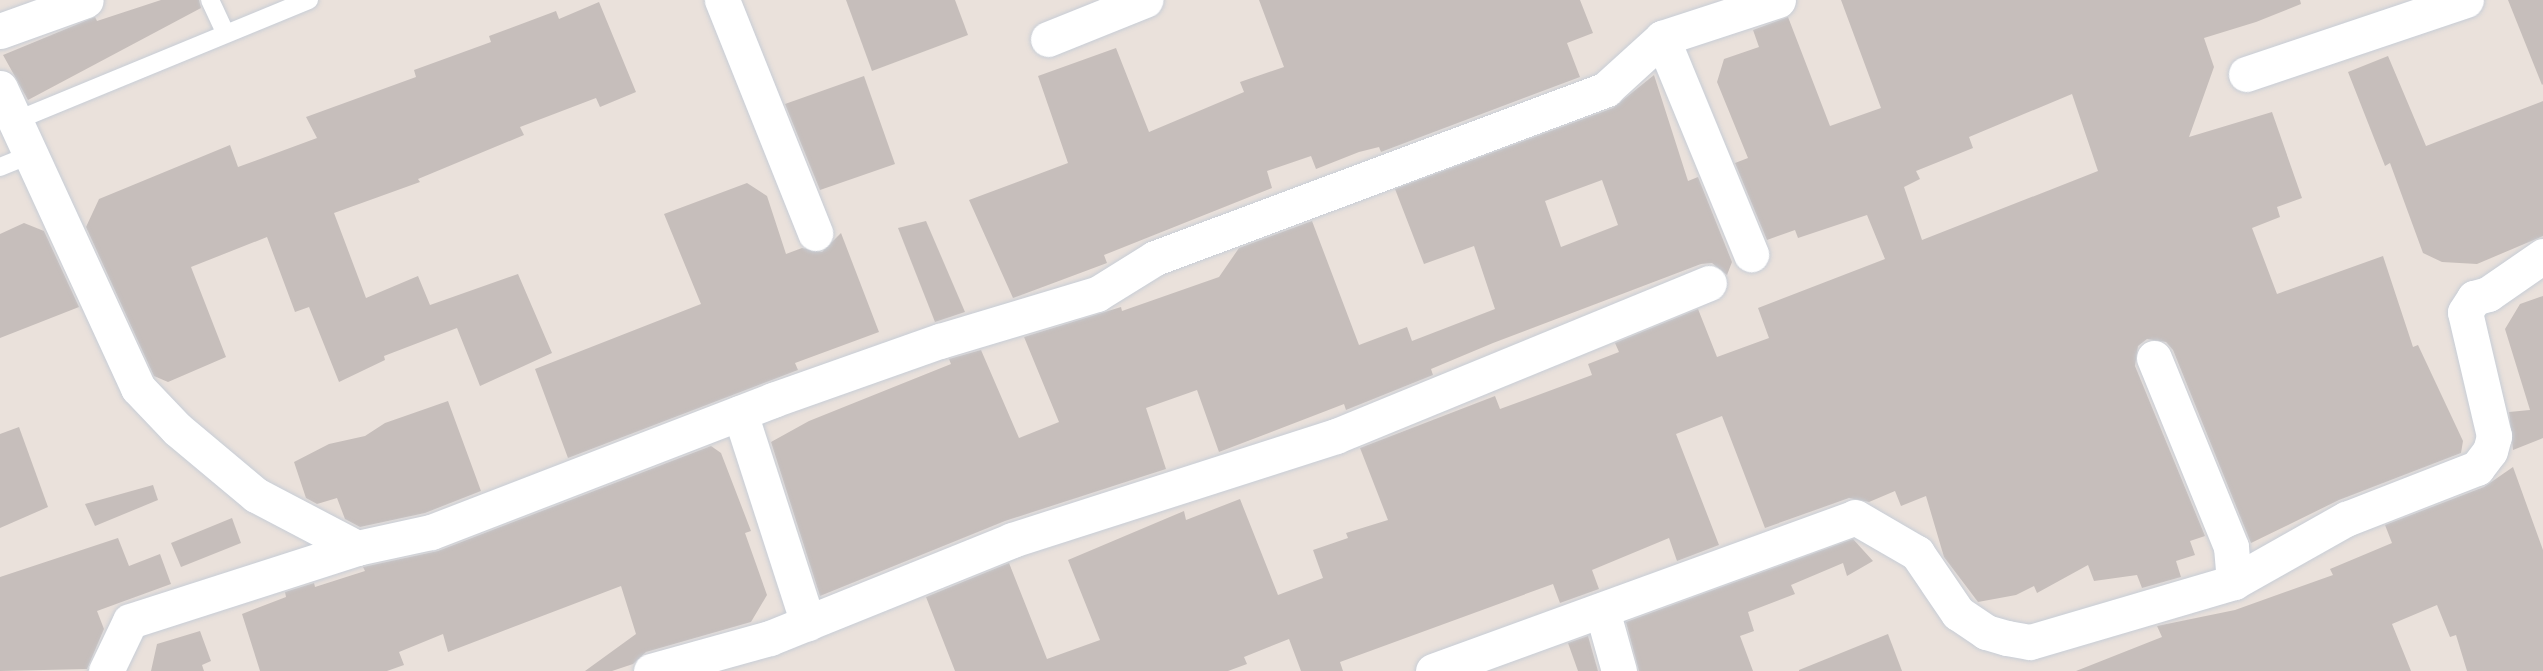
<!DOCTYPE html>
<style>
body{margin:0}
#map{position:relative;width:2543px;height:671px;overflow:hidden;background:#eae1db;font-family:Montserrat,sans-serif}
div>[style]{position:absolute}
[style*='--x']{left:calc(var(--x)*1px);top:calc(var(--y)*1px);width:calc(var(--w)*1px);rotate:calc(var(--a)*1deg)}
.building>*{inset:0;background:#c6bebb}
.roads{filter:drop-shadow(0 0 2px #c7cdd6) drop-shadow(0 0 2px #c7cdd6)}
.lane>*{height:18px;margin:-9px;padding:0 9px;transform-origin:9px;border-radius:9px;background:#fff}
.street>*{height:35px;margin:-17.5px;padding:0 17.5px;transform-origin:17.5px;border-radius:17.5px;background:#fff}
span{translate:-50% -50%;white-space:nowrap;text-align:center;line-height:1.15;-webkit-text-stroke:5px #fff;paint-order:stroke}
</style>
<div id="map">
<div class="building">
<div style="clip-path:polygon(161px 0,199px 0,201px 8px,28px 100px,3px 55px,95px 17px,97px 21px)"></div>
<div style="clip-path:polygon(846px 0,955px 0,968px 35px,872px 71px)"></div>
<div style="clip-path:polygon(1259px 0,1580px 0,1593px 33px,1567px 43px,1580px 77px,1381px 152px,1379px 147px,1359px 152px,1316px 169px,1311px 156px,1267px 171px,1272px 188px,1104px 255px,1107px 263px,1013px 298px,969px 200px,1068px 163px,1038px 76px,1116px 48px,1149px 132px,1244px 92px,1240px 82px,1284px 67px)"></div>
<div style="clip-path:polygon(evenodd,1841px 0,2300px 0,2301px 4px,2256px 22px,2204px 38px,2214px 67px,2189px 137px,2272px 112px,2302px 198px,2277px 207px,2280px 217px,2252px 228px,2277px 294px,2383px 256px,2413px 347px,2418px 345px,2463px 441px,2461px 453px,2339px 500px,2251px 543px,2173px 350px,2166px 342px,2147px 339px,2138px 346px,2135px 366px,2205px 536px,2190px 541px,2195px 555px,2176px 561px,2181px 577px,2142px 588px,2137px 575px,2094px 581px,2088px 565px,2037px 593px,2034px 586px,2016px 595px,1978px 602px,1944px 557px,1926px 496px,1901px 506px,1895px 491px,1869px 502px,1849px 498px,1765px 528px,1722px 416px,1676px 434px,1719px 545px,1677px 561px,1669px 538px,1592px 570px,1599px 589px,1560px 603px,1553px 584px,1340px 662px,1343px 671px,1301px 671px,1289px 639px,1244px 657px,1247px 664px,1228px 671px,955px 671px,926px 597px,1009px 563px,1047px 659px,1100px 640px,1068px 560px,1184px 511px,1186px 520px,1240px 499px,1278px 595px,1323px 578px,1313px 550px,1348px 538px,1346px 533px,1388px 520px,1360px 448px,1495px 396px,1500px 409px,1592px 375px,1588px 364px,1619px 352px,1615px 343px,1698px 309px,1717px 357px,1769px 338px,1758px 308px,1885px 259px,1867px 215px,1798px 238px,1795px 230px,1767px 240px,1735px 163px,1748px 158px,1717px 82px,1724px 59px,1759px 47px,1753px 30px,1788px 17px,1830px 126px,1881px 108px,1841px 0,2072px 94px,2098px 171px,1922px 240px,1904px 187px,1920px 179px,1916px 171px,1973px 148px,1969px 137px,2072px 94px)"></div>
<div style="clip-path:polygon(2508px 0,2543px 0,2543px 84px,2542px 85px)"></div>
<div style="clip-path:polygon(599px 2px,636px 92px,600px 107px,596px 98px,520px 127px,524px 135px,418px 179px,420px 182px,334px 213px,366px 298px,418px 276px,430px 305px,518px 274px,552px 353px,480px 386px,457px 328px,384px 356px,385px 360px,339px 382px,309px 307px,295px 312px,267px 237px,191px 267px,226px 357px,168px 382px,154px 376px,86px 227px,99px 199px,230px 145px,238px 167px,317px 138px,306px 117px,416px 77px,414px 70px,491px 42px,489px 36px,556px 11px,559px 19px)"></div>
<div style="clip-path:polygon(2388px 56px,2426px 146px,2543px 101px,2543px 236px,2477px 264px,2442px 262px,2423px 253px,2390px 163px,2385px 166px,2348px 72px)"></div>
<div style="clip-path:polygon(evenodd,1654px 75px,1688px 181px,1698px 177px,1732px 262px,1727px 275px,1712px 263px,1701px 264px,1493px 343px,1431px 369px,1433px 375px,1346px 410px,1344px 404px,1219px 452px,1197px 390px,1146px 408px,1166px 469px,1005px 521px,820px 596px,771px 442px,809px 421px,951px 364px,949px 359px,981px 350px,1019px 438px,1059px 422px,1024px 337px,1121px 307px,1122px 311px,1219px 277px,1239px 248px,1312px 221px,1359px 345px,1407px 327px,1412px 341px,1495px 309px,1474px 246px,1424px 264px,1395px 189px,1613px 108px,1654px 75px,1602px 180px,1618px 225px,1561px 247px,1545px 201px,1602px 180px)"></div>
<div style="clip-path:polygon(864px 76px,895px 164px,820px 190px,785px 104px)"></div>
<div style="clip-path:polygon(747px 183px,767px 196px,786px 254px,802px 248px,822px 252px,841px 233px,879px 332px,795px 363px,798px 370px,568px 458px,535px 369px,701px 304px,664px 214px)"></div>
<div style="clip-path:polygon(926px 221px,965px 312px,935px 322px,898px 228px)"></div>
<div style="clip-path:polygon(24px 223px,44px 231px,79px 307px,0 338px,0 234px)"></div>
<div style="clip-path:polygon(2543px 296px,2543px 438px,2513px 450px,2509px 412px,2530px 410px,2505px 329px,2520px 304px)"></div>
<div style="clip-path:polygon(448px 401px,481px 491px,425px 513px,360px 527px,345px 519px,337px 498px,317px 504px,306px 498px,294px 462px,329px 444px,365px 436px,385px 423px)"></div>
<div style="clip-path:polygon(19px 427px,48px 507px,0 528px,0 434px)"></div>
<div style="clip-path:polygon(711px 446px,721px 453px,751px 531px,745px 533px,767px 595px,751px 622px,646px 652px,633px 664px,612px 671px,585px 671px,636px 634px,621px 586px,448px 652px,443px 634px,399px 652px,404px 665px,387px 671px,260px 671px,242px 614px,286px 597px,285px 592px,314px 583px,315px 587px,365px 571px,363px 567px,438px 551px)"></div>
<div style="clip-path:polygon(2513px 467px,2543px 550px,2543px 671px,2467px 671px,2456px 635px,2450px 637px,2437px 605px,2392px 624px,2411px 671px,2076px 671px,2162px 637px,2157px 626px,2235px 610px,2333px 575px,2330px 569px,2392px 543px,2385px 525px,2484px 487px)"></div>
<div style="clip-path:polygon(153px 485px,158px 500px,95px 526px,85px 504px)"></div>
<div style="clip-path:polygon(232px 518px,241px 543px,181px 567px,171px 543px)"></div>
<div style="clip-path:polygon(118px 538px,129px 566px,160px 554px,171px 584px,97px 611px,104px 629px,87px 669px,0 671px,0 577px)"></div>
<div style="clip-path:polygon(1853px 539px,1873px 561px,1847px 576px,1843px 563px,1791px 585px,1795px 594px,1748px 612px,1754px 631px,1740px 636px,1753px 671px,1639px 671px,1626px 622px)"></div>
<div style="clip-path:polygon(200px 631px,211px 661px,202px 665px,204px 671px,151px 671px,157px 644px)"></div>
<div style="clip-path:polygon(1888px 634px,1902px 671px,1799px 671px,1799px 670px)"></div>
<div style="clip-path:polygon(1588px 636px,1598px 671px,1578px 671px,1568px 643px)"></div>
</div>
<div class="roads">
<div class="lane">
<div style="--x:210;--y:0;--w:35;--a:65"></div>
<div style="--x:15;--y:121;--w:318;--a:-22.4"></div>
<div style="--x:0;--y:167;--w:32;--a:-22"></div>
</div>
<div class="street">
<div style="--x:722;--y:0;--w:251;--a:68.2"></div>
<div style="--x:0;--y:31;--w:91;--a:-19.8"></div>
<div style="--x:1662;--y:38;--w:234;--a:67.6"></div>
<div style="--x:1048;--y:39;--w:105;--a:-21.9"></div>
<div style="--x:2246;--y:74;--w:232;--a:-18.6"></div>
<div style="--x:0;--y:88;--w:330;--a:65.3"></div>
<div style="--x:138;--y:388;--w:57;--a:46.4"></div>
<div style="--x:177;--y:429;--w:103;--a:39.9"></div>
<div style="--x:256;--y:495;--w:114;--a:27.7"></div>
<div style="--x:357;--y:548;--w:76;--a:-12.2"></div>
<div style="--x:431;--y:532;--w:367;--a:-21.1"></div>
<div style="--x:773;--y:400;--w:177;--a:-19.5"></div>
<div style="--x:940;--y:341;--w:164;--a:-16.7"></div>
<div style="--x:1097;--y:294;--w:68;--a:-31.8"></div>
<div style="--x:1155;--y:258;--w:482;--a:-20.5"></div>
<div style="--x:1606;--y:89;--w:76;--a:-42.3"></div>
<div style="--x:1662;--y:38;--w:122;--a:-18.1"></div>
<div style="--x:2154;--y:358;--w:204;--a:67.8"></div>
<div style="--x:2231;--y:547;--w:35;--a:85"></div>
<div style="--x:740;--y:413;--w:221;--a:72.1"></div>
<div style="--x:1602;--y:610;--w:63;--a:74.4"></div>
<div style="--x:106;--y:671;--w:55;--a:-64.4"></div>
<div style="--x:130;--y:621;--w:238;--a:-17.8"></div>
<div style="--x:651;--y:671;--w:123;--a:-15.5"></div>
<div style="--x:770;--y:638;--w:261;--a:-22"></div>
<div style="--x:1012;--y:540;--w:340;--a:-17.8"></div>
<div style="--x:1336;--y:436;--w:403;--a:-22.3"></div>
<div style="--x:1433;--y:671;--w:449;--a:-20"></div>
<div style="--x:1855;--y:517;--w:72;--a:30.1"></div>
<div style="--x:1917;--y:553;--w:73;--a:55.7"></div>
<div style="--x:1958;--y:613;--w:34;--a:34"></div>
<div style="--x:1986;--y:632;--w:22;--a:16"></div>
<div style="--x:2007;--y:638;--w:23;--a:10"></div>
<div style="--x:2030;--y:642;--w:213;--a:-16.4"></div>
<div style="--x:2234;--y:582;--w:129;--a:-29.4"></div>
<div style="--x:2346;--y:519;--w:141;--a:-21.3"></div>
<div style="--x:2477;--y:468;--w:21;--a:-53"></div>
<div style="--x:2490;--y:451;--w:16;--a:-75"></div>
<div style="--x:2494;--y:436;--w:127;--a:-103.2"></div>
<div style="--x:2465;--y:312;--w:17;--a:-57"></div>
<div style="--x:2474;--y:298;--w:15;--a:-16"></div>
<div style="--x:2488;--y:294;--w:67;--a:-34.6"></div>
</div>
</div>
</div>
